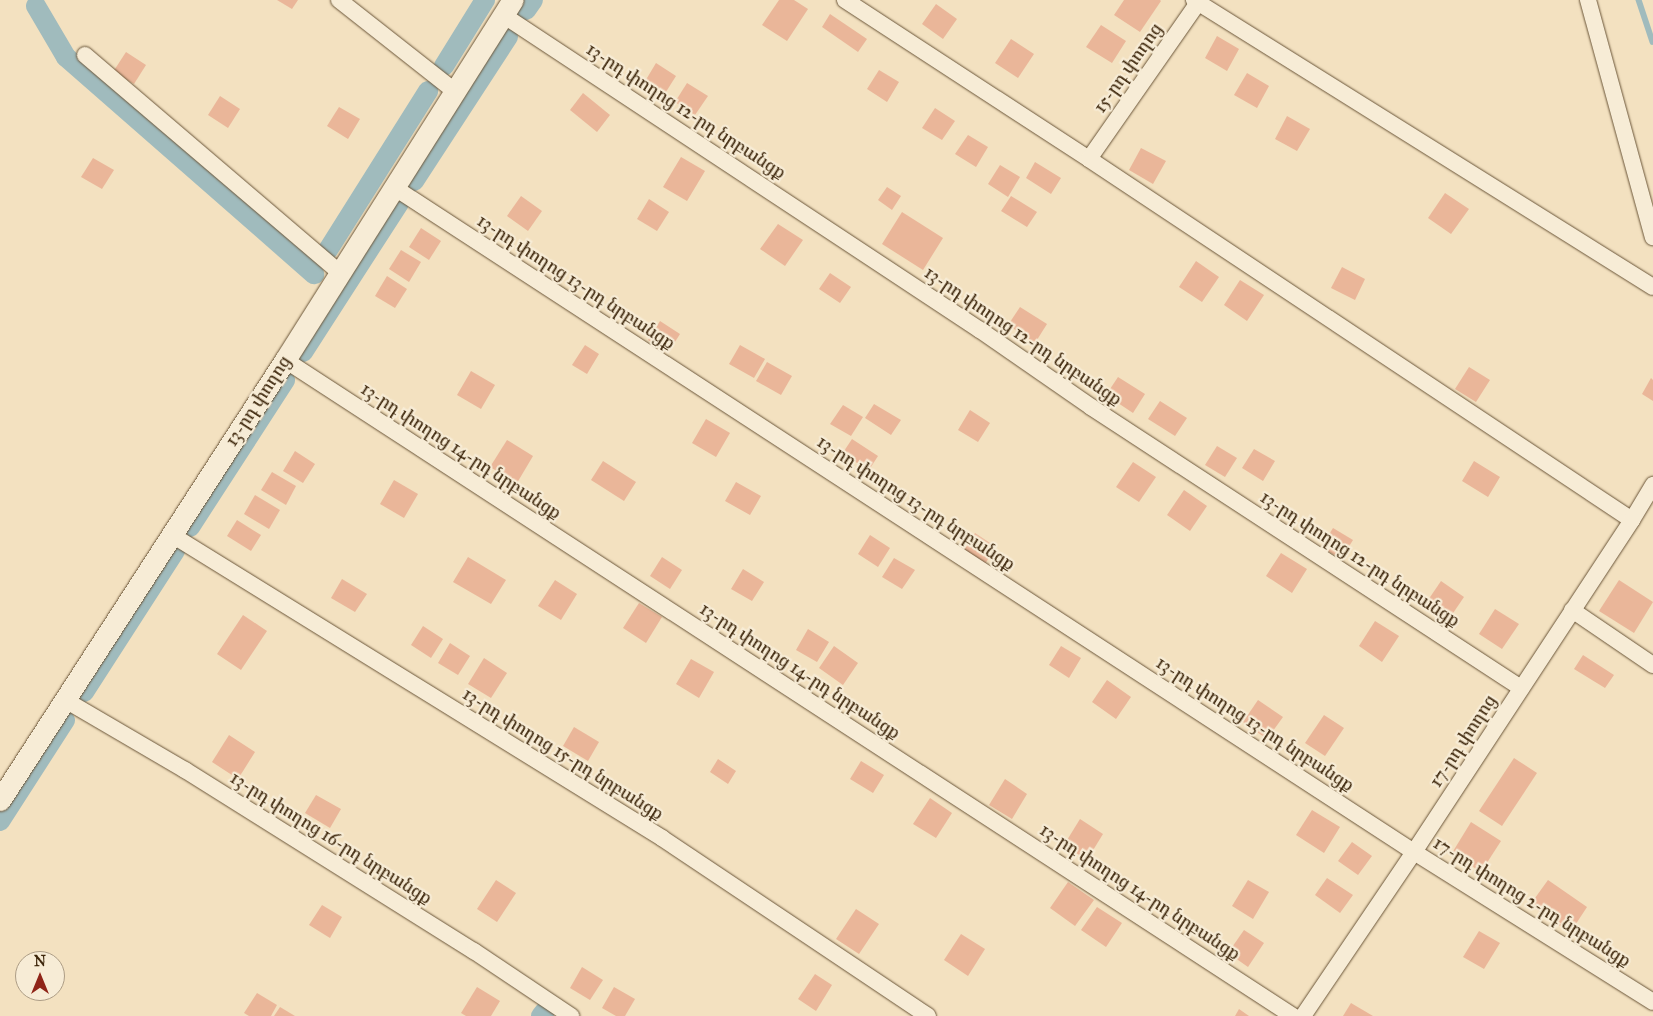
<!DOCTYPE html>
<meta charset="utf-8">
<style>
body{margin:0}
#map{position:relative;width:1653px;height:1016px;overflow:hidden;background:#f3e1c0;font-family:"IM FELL Great Primer","Noto Serif Armenian",serif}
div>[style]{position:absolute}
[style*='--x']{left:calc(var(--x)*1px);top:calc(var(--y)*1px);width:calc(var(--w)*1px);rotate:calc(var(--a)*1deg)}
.stream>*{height:5.5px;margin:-2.75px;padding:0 2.75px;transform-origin:2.75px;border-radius:2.75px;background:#a0bbbd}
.canal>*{height:20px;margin:-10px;padding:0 10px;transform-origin:10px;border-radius:10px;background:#a0bbbd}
.building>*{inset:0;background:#eab699}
.roads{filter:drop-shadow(0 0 1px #6a5538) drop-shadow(0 0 1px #6a5538)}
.minor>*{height:16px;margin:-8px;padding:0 8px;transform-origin:8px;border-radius:8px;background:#f7ecd6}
.tertiary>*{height:21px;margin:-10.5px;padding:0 10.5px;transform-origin:10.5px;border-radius:10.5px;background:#f7ecd6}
span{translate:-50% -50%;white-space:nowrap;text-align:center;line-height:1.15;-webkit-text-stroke:4.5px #f7ecd6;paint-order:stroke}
.street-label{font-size:18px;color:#3d260b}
.north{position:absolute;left:15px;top:951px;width:50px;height:50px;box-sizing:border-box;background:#f7ecd6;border:1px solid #ad9d85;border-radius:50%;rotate:0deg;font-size:14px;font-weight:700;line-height:20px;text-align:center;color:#3d260b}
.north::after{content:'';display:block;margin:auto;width:18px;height:22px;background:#8f2418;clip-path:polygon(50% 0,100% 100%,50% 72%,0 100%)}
</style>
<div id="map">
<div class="stream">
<div style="--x:1639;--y:0;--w:44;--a:71.6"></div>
</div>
<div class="canal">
<div style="--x:36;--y:6;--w:59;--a:59.5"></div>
<div style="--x:66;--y:57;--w:330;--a:41.2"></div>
<div style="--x:526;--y:10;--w:12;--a:-55"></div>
<div style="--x:444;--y:66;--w:78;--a:-58.2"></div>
<div style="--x:414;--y:181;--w:172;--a:-56.9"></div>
<div style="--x:328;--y:250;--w:188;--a:-57.8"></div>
<div style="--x:303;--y:352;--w:177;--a:-57.2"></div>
<div style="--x:190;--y:527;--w:175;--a:-57.1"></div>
<div style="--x:84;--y:692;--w:168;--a:-57.2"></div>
<div style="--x:0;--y:821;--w:120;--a:-57.2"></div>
<div style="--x:541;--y:1016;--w:6;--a:-51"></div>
</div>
<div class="building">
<div style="clip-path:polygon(277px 0,298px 0,292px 9px)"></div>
<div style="clip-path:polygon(779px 0,794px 0,808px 9px,787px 41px,762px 25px)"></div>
<div style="clip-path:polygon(1124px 0,1160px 0,1161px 1px,1140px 32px,1114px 15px)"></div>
<div style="clip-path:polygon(936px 4px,957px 19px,943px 39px,922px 24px)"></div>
<div style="clip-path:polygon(830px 14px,867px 39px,858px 52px,822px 27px)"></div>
<div style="clip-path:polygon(1101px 25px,1126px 41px,1112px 63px,1086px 47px)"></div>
<div style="clip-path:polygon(1217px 36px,1239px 49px,1227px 71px,1205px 58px)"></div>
<div style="clip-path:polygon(1011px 39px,1034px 54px,1018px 78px,995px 63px)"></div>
<div style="clip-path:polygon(126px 52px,146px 65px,134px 84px,113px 72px)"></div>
<div style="clip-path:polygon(656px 63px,676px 76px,664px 95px,644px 83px)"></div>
<div style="clip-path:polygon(879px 70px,899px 82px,887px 102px,867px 89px)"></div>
<div style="clip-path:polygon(1247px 73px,1269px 86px,1257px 108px,1234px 95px)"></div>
<div style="clip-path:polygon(687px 83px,708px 96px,695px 115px,675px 102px)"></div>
<div style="clip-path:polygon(583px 93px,610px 115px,597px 132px,570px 110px)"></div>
<div style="clip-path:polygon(220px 96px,240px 109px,228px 128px,208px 115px)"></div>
<div style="clip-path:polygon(339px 107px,360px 119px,348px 139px,327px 126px)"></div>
<div style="clip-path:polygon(935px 108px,955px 121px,942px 140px,922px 128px)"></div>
<div style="clip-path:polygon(1287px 116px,1310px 129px,1297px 151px,1275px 139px)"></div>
<div style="clip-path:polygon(968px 135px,988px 147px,976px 167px,955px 154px)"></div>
<div style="clip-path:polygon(1141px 148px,1166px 161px,1153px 184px,1129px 170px)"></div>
<div style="clip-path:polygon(681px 157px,705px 171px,687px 201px,663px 187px)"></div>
<div style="clip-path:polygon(93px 158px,114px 170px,102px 189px,81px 177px)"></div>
<div style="clip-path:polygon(1035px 162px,1061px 178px,1051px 194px,1026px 178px)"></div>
<div style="clip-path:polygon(1000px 165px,1020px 177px,1008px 197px,988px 184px)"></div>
<div style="clip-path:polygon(887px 187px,901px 196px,892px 210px,878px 200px)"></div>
<div style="clip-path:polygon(1445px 193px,1469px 209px,1451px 234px,1428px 218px)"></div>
<div style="clip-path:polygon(521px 196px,542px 211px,528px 231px,507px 216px)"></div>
<div style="clip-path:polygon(1011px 196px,1037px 212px,1027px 227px,1001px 211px)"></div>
<div style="clip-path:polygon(649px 199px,669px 212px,657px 231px,637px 219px)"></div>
<div style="clip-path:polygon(902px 212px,943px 238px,923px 270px,882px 244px)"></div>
<div style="clip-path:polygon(778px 224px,803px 240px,785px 266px,760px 249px)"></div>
<div style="clip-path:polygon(421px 228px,441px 241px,429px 260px,409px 247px)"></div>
<div style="clip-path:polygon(401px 250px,421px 262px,409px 282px,389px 269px)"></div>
<div style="clip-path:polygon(1196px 261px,1219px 277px,1202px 302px,1179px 287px)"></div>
<div style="clip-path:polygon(1342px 267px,1365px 279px,1355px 300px,1331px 288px)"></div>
<div style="clip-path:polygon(830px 273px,851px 287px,840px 303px,819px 289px)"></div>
<div style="clip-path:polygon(387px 276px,407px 289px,395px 308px,375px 296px)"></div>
<div style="clip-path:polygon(1240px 280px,1264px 295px,1247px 321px,1224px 305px)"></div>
<div style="clip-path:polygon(1020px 307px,1047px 324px,1035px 343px,1008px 325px)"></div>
<div style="clip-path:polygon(660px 321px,680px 334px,668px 353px,648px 340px)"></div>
<div style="clip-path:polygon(585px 345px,599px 354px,587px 374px,572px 365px)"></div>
<div style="clip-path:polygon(740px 345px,765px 359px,754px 378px,729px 364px)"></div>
<div style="clip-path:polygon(767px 362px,792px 376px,781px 395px,756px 381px)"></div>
<div style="clip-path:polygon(1469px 367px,1490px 380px,1476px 402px,1455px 389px)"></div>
<div style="clip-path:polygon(471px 371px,495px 385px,481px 409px,457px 395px)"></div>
<div style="clip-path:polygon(1118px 377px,1145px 394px,1133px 413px,1106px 395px)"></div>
<div style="clip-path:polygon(1651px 378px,1653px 380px,1653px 401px,1642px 394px)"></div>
<div style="clip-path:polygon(1160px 401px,1187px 418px,1175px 436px,1148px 419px)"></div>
<div style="clip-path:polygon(874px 404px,901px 420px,891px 435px,865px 418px)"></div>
<div style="clip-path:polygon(843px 405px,863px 417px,851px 436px,830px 424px)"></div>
<div style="clip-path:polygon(970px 410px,990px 423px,978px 442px,958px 430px)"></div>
<div style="clip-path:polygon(706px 419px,730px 433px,716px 457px,692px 443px)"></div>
<div style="clip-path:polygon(852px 439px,878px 456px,869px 470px,842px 454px)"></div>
<div style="clip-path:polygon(507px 440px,533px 456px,517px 483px,490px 467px)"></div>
<div style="clip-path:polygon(1217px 446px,1237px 458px,1225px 477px,1205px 465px)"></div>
<div style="clip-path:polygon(1254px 449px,1275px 461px,1263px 481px,1242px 468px)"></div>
<div style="clip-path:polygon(295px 451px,315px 464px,303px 483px,283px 471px)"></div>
<div style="clip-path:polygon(603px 461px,636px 482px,624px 501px,591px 480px)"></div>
<div style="clip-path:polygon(1474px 461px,1500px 477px,1488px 497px,1462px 481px)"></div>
<div style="clip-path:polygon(1133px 462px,1156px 477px,1139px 502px,1116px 487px)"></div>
<div style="clip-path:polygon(272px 472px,296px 486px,286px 505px,261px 490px)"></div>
<div style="clip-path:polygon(394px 480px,418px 494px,404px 518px,380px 504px)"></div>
<div style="clip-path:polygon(736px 482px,761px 496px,750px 515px,725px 501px)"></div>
<div style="clip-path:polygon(1184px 490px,1207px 506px,1190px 531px,1167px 515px)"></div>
<div style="clip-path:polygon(255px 495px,280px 510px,269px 529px,244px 514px)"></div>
<div style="clip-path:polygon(237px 520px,261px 535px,251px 551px,227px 536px)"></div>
<div style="clip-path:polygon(1333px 528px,1353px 540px,1341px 559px,1321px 547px)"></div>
<div style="clip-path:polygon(975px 533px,996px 547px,985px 564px,964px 550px)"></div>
<div style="clip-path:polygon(870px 535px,890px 548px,878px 567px,858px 554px)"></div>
<div style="clip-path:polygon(1281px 553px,1307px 569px,1292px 593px,1266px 576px)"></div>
<div style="clip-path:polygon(468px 557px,506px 580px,491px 604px,453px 582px)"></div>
<div style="clip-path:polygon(662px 557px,682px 570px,670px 589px,650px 576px)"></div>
<div style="clip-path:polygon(894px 558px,915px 570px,902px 589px,882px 577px)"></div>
<div style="clip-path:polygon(743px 569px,764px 582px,752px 601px,731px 589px)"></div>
<div style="clip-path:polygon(342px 579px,367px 594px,355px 612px,331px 598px)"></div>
<div style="clip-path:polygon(555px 580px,577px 594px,561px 620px,538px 606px)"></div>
<div style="clip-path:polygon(1619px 580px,1653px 602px,1634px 633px,1599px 611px)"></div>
<div style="clip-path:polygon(1441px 581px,1464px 597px,1447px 622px,1424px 606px)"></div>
<div style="clip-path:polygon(639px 603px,662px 617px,646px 643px,623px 628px)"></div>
<div style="clip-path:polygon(1495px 609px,1519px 624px,1502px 649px,1479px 634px)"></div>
<div style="clip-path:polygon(243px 615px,267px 631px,241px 670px,217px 654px)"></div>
<div style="clip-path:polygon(1375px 621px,1399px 636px,1382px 662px,1359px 646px)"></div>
<div style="clip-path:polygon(423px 626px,443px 639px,431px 658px,411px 645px)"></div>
<div style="clip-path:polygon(808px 629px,829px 642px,817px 662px,796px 650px)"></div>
<div style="clip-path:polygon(450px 643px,470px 656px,458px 675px,438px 663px)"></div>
<div style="clip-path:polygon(834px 646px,858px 663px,843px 685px,819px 668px)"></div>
<div style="clip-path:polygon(1061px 646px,1081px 658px,1069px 678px,1049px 665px)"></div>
<div style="clip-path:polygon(1583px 655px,1614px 675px,1605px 688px,1574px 669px)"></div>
<div style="clip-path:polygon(484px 658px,507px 673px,491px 698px,468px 684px)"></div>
<div style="clip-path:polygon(691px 659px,714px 672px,699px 698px,676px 684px)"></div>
<div style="clip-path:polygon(1107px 680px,1131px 697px,1116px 719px,1092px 702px)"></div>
<div style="clip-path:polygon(1258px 700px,1283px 717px,1267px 739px,1243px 722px)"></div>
<div style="clip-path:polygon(1324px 715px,1344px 728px,1325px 756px,1305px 743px)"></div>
<div style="clip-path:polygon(574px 727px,599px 742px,588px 761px,563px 746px)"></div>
<div style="clip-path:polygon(229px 735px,255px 752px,238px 779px,212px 762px)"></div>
<div style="clip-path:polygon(1514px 758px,1537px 773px,1502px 826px,1479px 811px)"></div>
<div style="clip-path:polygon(718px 759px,736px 771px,728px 784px,710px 772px)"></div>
<div style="clip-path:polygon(861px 761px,884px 775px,873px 793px,850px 779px)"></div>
<div style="clip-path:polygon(1005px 779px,1027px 794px,1012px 819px,989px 805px)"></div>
<div style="clip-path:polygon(316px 795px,341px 809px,330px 828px,305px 813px)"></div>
<div style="clip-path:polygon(930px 798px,952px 813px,936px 838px,913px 824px)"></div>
<div style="clip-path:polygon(1312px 810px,1340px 827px,1324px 853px,1296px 835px)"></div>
<div style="clip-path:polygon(1080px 819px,1103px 834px,1087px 860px,1064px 845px)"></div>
<div style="clip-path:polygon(1471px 822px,1501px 841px,1481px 872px,1452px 853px)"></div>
<div style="clip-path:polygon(1352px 842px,1372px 856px,1358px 875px,1338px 861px)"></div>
<div style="clip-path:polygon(1327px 878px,1353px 895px,1340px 913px,1315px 895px)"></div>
<div style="clip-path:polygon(496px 880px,516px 893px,497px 922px,477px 909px)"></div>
<div style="clip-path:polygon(1248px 880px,1269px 892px,1253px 919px,1232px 906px)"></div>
<div style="clip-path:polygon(1548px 880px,1587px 907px,1570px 933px,1530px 905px)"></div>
<div style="clip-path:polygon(1068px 882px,1094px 900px,1075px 926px,1050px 908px)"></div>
<div style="clip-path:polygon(322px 905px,342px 917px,330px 938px,309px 925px)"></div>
<div style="clip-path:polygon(1097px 907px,1122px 923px,1106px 947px,1081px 930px)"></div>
<div style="clip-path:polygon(856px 909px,879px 924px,859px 954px,836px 939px)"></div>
<div style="clip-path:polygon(1244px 930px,1264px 943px,1248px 967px,1228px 953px)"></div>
<div style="clip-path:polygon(1479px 931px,1500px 943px,1484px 969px,1463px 957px)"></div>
<div style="clip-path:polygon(961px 934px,985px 949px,968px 976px,944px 960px)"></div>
<div style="clip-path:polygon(582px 967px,603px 980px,590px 1000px,570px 988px)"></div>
<div style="clip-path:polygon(815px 974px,832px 985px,816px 1011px,798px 999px)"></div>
<div style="clip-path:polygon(477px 987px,500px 1001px,491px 1016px,466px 1016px,461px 1013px)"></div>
<div style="clip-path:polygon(614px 987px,635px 999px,625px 1016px,616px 1016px,602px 1008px)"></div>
<div style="clip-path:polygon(257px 993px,277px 1005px,271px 1016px,249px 1016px,244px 1013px)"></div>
<div style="clip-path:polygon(1351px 1003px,1373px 1016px,1343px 1016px)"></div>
<div style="clip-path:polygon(280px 1007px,295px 1016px,274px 1016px)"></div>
<div style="clip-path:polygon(1239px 1009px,1249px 1016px,1235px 1016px)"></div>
</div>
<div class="roads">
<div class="minor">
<div style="--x:339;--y:0;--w:149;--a:38.2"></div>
<div style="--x:845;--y:0;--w:291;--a:33.1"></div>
<div style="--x:1089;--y:159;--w:652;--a:33.62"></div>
<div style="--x:1194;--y:0;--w:541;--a:32.02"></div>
<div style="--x:1588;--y:0;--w:246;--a:74.7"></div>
<div style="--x:503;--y:15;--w:572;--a:33.44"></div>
<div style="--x:980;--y:330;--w:135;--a:34.7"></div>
<div style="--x:1091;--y:407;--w:514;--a:33.16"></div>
<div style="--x:85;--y:55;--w:335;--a:40.5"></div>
<div style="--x:1089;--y:159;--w:194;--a:-55.1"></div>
<div style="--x:395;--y:188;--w:1216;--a:33.09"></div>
<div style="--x:1414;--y:852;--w:282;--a:32.1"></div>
<div style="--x:285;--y:360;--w:1203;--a:33.06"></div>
<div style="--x:172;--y:535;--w:576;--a:31.73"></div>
<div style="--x:662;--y:838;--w:320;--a:33.8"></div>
<div style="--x:1572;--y:610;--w:98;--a:34.2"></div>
<div style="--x:65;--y:700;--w:139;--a:30.3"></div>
<div style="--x:185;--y:770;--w:341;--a:32.1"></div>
<div style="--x:474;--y:951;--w:117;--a:33.8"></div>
<div style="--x:1303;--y:1016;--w:198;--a:-55.9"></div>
<div style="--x:1414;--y:852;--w:397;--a:-56.7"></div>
<div style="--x:1632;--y:520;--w:41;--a:-59"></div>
</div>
<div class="tertiary">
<div style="--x:0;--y:800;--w:524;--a:-57.07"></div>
<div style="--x:285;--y:360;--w:426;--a:-57.7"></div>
</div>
</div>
<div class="street-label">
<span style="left:1128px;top:68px;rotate:-55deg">15-րդ փողոց</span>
<span style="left:686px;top:111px;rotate:33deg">13-րդ փողոց 12-րդ նրբանցք</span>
<span style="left:576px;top:282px;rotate:33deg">13-րդ փողոց 13-րդ նրբանցք</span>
<span style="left:1023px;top:336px;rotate:34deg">13-րդ փողոց 12-րդ նրբանցք</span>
<span style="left:258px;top:401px;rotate:-57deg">13-րդ փողոց</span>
<span style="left:461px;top:451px;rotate:33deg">13-րդ փողոց 14-րդ նրբանցք</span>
<span style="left:916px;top:503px;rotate:33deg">13-րդ փողոց 13-րդ նրբանցք</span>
<span style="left:1360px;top:559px;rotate:33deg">13-րդ փողոց 12-րդ նրբանցք</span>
<span style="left:800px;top:671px;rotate:33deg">13-րդ փողոց 14-րդ նրբանցք</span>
<span style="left:1255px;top:724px;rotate:33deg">13-րդ փողոց 13-րդ նրբանցք</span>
<span style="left:1463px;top:741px;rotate:-57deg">17-րդ փողոց</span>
<span style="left:563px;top:754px;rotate:32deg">13-րդ փողոց 15-րդ նրբանցք</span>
<span style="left:331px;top:838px;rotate:32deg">13-րդ փողոց 16-րդ նրբանցք</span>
<span style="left:1140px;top:892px;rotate:33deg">13-րդ փողոց 14-րդ նրբանցք</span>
<span style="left:1532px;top:902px;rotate:32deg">17-րդ փողոց 2-րդ նրբանցք</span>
</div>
<div class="north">N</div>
</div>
